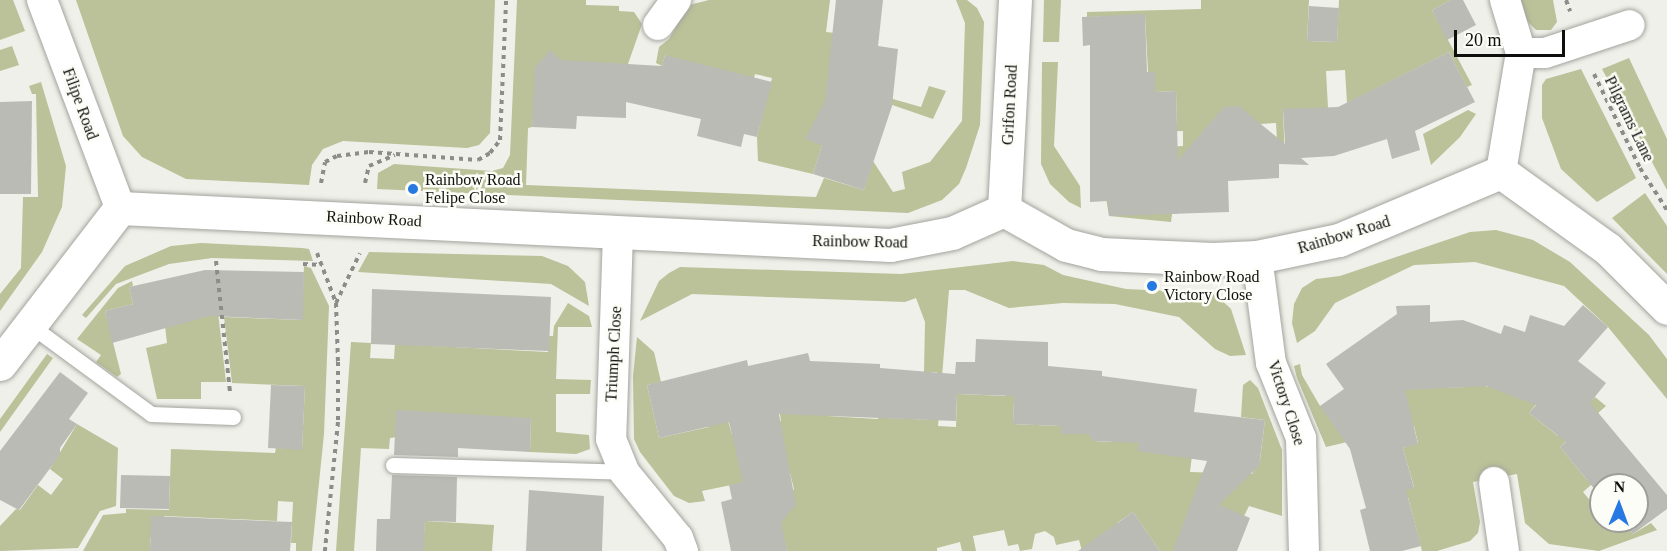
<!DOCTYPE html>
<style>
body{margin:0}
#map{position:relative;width:1667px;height:551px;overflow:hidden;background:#eff0e9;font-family:Georgia,serif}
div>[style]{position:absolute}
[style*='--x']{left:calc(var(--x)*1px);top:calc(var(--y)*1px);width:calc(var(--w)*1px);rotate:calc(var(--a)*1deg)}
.green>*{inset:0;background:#bbc198}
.building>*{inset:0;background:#babbb5}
.path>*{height:4px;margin-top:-2px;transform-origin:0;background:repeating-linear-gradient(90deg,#8c8d88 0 4.5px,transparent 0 9px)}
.roads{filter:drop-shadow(0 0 2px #a3a49e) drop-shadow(0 0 2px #a3a49e)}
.service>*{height:15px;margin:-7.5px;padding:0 7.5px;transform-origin:7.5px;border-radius:7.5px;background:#fff}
.minor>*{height:30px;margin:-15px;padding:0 15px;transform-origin:15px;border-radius:15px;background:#fff}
.tertiary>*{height:33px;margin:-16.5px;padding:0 16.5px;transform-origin:16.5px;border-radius:16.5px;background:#fff}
.dots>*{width:16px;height:16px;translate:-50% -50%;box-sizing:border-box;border:3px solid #fcfdf6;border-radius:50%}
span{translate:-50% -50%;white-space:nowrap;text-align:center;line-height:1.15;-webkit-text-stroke:5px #fcfdf6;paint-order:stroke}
.street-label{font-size:16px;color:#0e0f0d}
.poi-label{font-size:16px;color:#0e0f0d}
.left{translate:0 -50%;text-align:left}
.north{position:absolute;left:1589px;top:473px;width:60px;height:60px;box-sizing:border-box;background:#fcfdf6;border:2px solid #9d9e99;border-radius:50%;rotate:1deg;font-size:16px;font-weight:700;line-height:24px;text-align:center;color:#0e0f0d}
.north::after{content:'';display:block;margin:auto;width:21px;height:27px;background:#2678e3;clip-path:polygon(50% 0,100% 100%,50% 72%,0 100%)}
.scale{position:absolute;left:1454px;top:30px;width:111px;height:27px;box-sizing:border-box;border:3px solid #0e0f0d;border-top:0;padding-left:8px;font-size:18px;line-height:21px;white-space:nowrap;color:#0e0f0d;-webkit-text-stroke:4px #fcfdf6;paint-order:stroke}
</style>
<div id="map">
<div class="green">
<div style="clip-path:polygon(0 0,13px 0,25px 31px,0 40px)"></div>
<div style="clip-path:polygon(76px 0,495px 0,490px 133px,479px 145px,467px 148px,343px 141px,323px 149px,312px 165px,309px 185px,186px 179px,142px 157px,123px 136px)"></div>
<div style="clip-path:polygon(517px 0,586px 0,586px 5px,619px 6px,619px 11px,634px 12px,642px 24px,628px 64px,597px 78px,546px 56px,539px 63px,532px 127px,528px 128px,526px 185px,816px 197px,824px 178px,864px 190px,873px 161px,893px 192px,905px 189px,902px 172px,930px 162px,962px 121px,965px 23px,956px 0,967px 0,977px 8px,984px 22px,980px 125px,966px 168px,959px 184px,942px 200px,908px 213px,377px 189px,378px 173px,394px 164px,492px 171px,503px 168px,510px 155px)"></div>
<div style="clip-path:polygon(709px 0,830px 0,826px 32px,879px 38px,822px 145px,813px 174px,758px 161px,757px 137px,772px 78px,755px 74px,750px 94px,665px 55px,662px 66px,656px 63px,659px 47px,669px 39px,689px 5px)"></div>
<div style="clip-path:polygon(1044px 0,1061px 0,1059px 42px,1043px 42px)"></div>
<div style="clip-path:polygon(1201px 0,1309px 0,1307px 41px,1337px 42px,1339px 0,1451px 0,1432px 10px,1472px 85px,1467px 87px,1449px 52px,1347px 103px,1345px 70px,1326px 71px,1328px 108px,1283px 110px,1285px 162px,1278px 161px,1276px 123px,1243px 125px,1176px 191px,1177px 214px,1172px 214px,1171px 222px,1109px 216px,1098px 150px,1183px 146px,1183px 131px,1126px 133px,1125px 128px,1177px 126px,1176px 91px,1155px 92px,1155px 72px,1148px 72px,1145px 15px,1087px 17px,1087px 12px,1201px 9px)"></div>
<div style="clip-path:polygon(1520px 0,1553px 0,1557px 22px,1551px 30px,1536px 30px,1525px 19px)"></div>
<div style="clip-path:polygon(12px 46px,19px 65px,0 71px,0 50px)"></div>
<div style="clip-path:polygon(1629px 58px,1667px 139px,1667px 190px,1602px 69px)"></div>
<div style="clip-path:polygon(1042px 62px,1058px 62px,1054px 146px,1080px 186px,1081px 208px,1069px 202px,1050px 184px,1041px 164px)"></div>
<div style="clip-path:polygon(1581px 69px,1636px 178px,1597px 202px,1561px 169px,1542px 118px,1542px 85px,1546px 79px)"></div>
<div style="clip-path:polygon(41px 82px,66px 166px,62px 207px,42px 252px,0 311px,0 294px,21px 268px,23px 197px,38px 197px,36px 94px,32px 94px,29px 86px)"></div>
<div style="clip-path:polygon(929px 86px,946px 91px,933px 119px,872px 98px,875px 94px,921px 107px)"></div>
<div style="clip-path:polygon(1468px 110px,1476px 114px,1460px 137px,1431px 165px,1423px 134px)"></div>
<div style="clip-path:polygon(1645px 193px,1667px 226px,1667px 274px,1612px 218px)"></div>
<div style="clip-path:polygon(1496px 230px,1533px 240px,1570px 262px,1649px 335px,1667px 359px,1667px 399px,1608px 327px,1564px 286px,1475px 262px,1414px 265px,1335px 303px,1315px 331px,1297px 343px,1292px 323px,1294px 304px,1302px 288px,1316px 279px,1340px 276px,1470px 232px)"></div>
<div style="clip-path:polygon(201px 243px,302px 248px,309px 249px,313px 261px,212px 258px,169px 264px,116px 284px,86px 318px,82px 315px,125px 266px,171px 246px)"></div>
<div style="clip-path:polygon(369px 252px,542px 256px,568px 266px,585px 282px,589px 306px,551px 284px,358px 272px)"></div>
<div style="clip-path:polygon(1013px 261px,1044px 265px,1063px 275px,1126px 289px,1214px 293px,1231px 309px,1246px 355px,1230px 356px,1215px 349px,1179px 317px,1115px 304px,1063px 303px,1009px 308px,965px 290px,949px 290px,938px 426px,956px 427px,957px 394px,1006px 396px,1009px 350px,1016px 350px,1013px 424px,1061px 426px,1061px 434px,1079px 434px,1081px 375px,1093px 441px,1111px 442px,1116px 435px,1197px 414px,1190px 472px,1252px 474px,1260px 460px,1265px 420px,1241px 417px,1243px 385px,1250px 380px,1258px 388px,1282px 450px,1282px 516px,1249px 506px,1244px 516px,1179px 551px,1160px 551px,1133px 512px,1117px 523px,1137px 550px,1082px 551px,1079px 540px,1056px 545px,1054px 537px,1045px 531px,1035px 534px,1032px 549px,1020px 551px,1018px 544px,1008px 546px,1004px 530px,973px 536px,976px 551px,962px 551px,960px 542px,937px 548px,937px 551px,787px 551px,777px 512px,794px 489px,790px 473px,702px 491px,705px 501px,689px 503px,674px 496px,640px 452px,634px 439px,633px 376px,637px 337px,654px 352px,661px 382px,647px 385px,659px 438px,709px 427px,699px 381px,727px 417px,732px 435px,781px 421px,780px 414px,829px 373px,827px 416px,878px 419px,879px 371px,887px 418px,934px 420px,937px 372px,924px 372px,925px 322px,916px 298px,905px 302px,692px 294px,640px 321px,659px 281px,669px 273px,680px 267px,901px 274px)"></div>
<div style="clip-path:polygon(304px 266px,311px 268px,329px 306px,324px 434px,312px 551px,296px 551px,296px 543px,291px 543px,293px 502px,278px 501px,277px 521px,164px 516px,150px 539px,150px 551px,83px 551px,103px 515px,126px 513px,126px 509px,169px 510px,171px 449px,275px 453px,276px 448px,302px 449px,305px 386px,232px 383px,224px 317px,302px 320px)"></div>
<div style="clip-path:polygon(132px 281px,133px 286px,129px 287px,133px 304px,105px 311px,121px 374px,117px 377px,96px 362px,101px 355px,77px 339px,118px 288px)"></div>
<div style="clip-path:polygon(568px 303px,589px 316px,592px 327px,558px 327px,556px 379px,591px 380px,590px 394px,556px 394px,556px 432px,589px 435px,590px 449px,576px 454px,530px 452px,531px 418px,390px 438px,389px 449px,361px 448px,354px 551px,336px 551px,351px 342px,371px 343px,370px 358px,394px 359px,395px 344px,548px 352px,549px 336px,553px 336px,554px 326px)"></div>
<div style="clip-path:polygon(218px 312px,226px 382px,201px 382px,201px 399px,157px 399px,146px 348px,167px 343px,165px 326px)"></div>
<div style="clip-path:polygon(47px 354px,53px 358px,0 432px,0 419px)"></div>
<div style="clip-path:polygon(1300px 364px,1302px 375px,1320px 406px,1404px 389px,1467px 387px,1470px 380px,1488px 387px,1492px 375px,1556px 379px,1529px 413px,1558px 436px,1595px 397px,1606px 406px,1560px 447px,1587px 480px,1626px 450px,1629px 452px,1583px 492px,1593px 504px,1601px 498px,1601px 521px,1621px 521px,1633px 534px,1651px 523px,1657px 530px,1599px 551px,1549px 544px,1525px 523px,1517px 474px,1473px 482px,1480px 522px,1478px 533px,1470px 541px,1437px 551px,1422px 551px,1408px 497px,1374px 506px,1372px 499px,1414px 487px,1403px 448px,1418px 443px,1414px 426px,1326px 447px,1297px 378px,1294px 366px)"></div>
<div style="clip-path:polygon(77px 424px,118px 448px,116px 506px,100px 511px,78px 548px,0 551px,0 526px,16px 509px,20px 510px,38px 485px,51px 495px,63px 479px,50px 469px)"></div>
<div style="clip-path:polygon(425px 521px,494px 525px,492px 551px,423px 551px)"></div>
</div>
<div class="building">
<div style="clip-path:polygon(836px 0,883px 0,878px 46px,898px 49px,892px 106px,864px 190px,813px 174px,822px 145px,805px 139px,825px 101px)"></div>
<div style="clip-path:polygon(1451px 0,1463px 0,1476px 25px,1447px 40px,1432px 10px)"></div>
<div style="clip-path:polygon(1309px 6px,1339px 8px,1337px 42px,1307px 41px)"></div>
<div style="clip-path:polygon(1145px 14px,1147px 72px,1155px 72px,1155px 92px,1176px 91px,1178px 160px,1224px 107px,1239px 106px,1285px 144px,1283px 109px,1338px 107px,1449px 52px,1475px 102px,1415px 131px,1420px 150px,1392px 159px,1387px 139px,1334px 156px,1301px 158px,1309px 165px,1279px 164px,1279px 178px,1228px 181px,1229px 212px,1109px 216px,1108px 201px,1090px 202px,1090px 45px,1083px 46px,1082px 17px)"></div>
<div style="clip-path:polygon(551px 50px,560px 60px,662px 66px,665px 55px,772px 82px,757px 137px,744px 134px,741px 147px,697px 136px,701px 119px,626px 102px,626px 118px,577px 116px,576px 129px,532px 127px,535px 67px)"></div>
<div style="clip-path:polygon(32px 101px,31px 194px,0 194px,0 102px)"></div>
<div style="clip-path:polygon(205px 270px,304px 272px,303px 320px,209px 316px,112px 343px,105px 311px,133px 304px,129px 287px)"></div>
<div style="clip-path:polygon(372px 289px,551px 297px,549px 351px,371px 344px)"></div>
<div style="clip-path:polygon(1430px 305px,1430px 322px,1463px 320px,1501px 334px,1504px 325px,1525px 332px,1530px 315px,1564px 326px,1583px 305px,1608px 327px,1578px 361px,1606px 383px,1590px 403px,1667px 495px,1667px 509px,1633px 534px,1621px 521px,1637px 521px,1637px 485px,1601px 485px,1601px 497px,1560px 447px,1566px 442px,1529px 413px,1536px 405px,1486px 386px,1405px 390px,1418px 444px,1403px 448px,1414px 488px,1406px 490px,1421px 546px,1402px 551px,1370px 551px,1360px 510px,1366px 508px,1350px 449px,1320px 406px,1344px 389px,1326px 364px,1397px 314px,1396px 306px)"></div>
<div style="clip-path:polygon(976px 339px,1048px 342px,1048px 366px,1102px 371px,1102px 376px,1197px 389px,1194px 412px,1265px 420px,1259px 466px,1219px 505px,1250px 518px,1237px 551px,1173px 551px,1207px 461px,1138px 451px,1139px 443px,1093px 441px,1088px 434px,1061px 434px,1061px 426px,1013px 424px,1014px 396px,957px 394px,956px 421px,779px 414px,796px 505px,781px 522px,787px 551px,731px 551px,721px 502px,732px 499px,729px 485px,743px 482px,729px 422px,659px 438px,647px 385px,747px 360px,748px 366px,808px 353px,810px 361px,880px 364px,880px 368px,955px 374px,956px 362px,975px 362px)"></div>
<div style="clip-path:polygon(60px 372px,88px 393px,69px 419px,77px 424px,60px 448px,60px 455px,19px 510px,0 500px,0 451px)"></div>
<div style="clip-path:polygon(271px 385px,305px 386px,302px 450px,268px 448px)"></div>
<div style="clip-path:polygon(396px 410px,531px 418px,530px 452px,458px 448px,458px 457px,394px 455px)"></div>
<div style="clip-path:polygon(121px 475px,170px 476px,169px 509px,120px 508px)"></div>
<div style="clip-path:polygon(392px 475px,457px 477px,456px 522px,425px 521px,424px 551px,376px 551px,377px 519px,390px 519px)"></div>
<div style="clip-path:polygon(529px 490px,604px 496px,602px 551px,526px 551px)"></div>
<div style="clip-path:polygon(1133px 512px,1160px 551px,1078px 551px)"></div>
<div style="clip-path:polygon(151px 516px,292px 522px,290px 551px,150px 551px)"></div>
</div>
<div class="path">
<div style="--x:1566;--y:0;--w:12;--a:70"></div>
<div style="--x:1594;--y:74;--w:105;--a:63.9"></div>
<div style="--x:1640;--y:168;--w:50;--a:57.3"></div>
<div style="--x:321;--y:183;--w:21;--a:-79"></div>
<div style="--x:325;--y:162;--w:13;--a:-27"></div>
<div style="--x:337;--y:156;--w:32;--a:-7"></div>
<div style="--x:369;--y:152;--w:109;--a:4.2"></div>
<div style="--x:478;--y:160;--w:14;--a:-30"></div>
<div style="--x:490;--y:153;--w:16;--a:-52"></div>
<div style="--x:500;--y:140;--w:140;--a:-87.5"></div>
<div style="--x:365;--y:183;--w:17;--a:-77"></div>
<div style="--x:369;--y:166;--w:28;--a:-23"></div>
<div style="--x:317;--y:253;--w:53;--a:69.2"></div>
<div style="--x:336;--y:303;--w:59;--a:88.1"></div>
<div style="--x:338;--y:362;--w:60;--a:90"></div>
<div style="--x:338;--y:422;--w:130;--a:95.8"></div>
<div style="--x:216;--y:261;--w:132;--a:83.9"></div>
<div style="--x:303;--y:264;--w:19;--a:3"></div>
<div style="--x:336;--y:303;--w:55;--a:-64.4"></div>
</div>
<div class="roads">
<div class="service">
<div style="--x:30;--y:325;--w:150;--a:36.3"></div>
<div style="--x:151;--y:414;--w:82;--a:2.1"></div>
<div style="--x:393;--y:465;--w:231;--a:1.7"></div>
</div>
<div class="minor">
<div style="--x:42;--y:0;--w:222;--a:69.4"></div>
<div style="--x:1505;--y:0;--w:55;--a:73.2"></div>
<div style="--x:658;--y:25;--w:31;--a:-54"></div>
<div style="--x:1501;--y:172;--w:121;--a:-80.5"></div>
<div style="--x:1521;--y:53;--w:24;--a:0"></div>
<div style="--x:1545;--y:53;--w:89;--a:-18.2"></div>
<div style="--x:618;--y:233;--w:206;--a:91.9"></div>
<div style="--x:611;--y:439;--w:35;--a:68"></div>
<div style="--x:624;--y:472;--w:85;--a:50.7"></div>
<div style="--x:678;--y:538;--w:14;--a:69"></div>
<div style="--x:1257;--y:257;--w:107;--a:82.5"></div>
<div style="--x:1271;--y:363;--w:81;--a:68.2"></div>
<div style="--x:1301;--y:438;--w:113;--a:88.5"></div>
<div style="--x:1494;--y:482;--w:70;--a:81.8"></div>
</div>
<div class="tertiary">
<div style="--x:1004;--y:210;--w:210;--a:-87"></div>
<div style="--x:0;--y:364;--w:197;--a:-52.4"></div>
<div style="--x:120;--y:208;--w:771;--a:2.75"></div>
<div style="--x:890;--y:245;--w:63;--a:-11"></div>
<div style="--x:952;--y:233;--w:57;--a:-23.9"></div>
<div style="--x:1004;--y:210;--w:71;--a:29.4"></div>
<div style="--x:1066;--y:245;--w:36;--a:14"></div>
<div style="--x:1101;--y:254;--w:112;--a:2.6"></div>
<div style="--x:1213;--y:259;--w:44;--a:-2.6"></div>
<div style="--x:1257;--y:257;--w:84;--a:-11.7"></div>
<div style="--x:1339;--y:240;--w:176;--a:-22.8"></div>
<div style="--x:1501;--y:172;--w:132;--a:35.7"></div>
<div style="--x:1608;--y:249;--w:83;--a:45"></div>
</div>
</div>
<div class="dots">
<div style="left:413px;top:189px;background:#2678e3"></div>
<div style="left:1152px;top:286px;background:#2678e3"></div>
</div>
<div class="street-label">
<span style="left:80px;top:104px;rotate:70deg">Filipe Road</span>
<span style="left:1010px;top:105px;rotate:-87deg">Grifon Road</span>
<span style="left:1629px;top:119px;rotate:64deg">Pilgrams Lane</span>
<span style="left:374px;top:219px;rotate:3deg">Rainbow Road</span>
<span style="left:1344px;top:235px;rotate:-17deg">Rainbow Road</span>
<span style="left:860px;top:242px;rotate:1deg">Rainbow Road</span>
<span style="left:614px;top:354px;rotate:-87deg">Triumph Close</span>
<span style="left:1286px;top:403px;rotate:72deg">Victory Close</span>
</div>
<div class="poi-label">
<span class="left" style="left:425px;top:189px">Rainbow Road<br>Felipe Close</span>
<span class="left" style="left:1164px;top:286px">Rainbow Road<br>Victory Close</span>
</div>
<div class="north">N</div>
<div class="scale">20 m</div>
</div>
